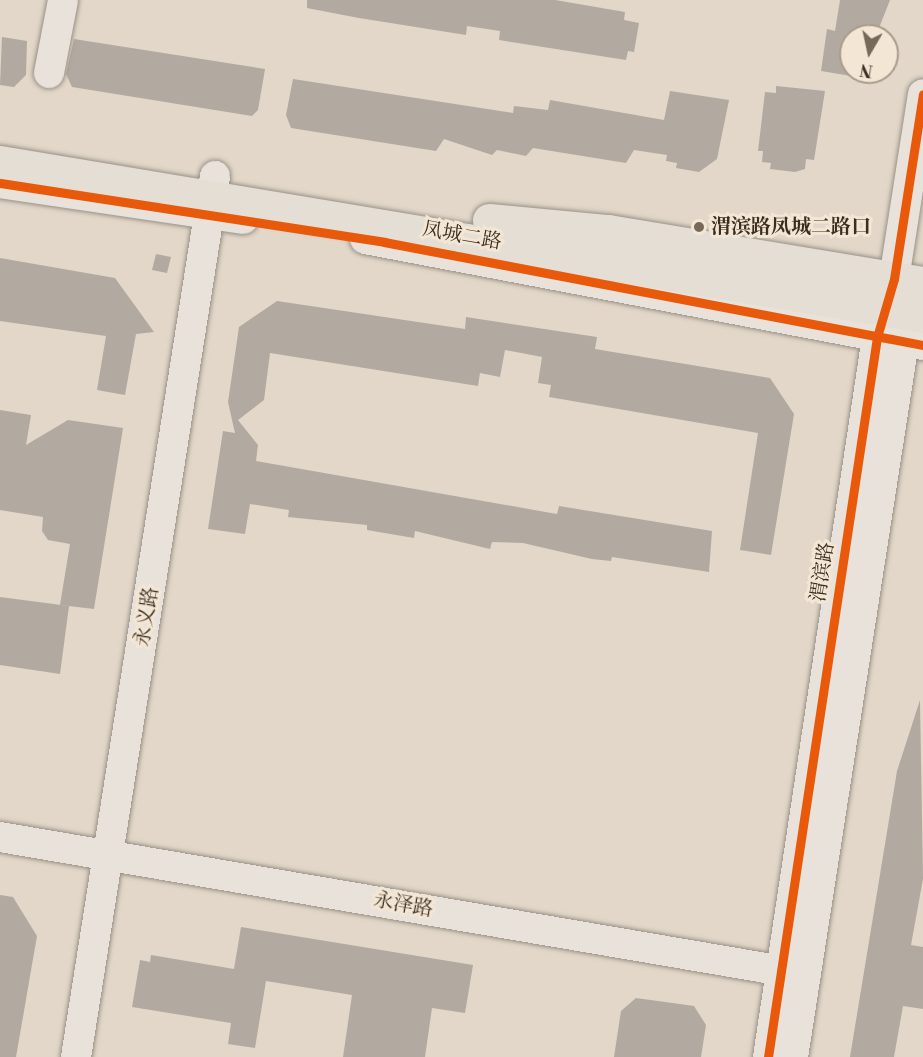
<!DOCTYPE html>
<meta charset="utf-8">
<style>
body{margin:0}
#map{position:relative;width:923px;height:1057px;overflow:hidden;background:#e2d7c8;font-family:"Libre Bodoni","Noto Serif SC",serif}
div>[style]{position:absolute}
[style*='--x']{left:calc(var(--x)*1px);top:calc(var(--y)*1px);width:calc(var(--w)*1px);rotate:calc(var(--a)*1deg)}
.building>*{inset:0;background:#b2aaa0}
.roads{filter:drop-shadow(0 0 2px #999187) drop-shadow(0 0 2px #999187)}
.minor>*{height:30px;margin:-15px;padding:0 15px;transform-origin:15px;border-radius:15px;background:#e8e2db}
.major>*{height:33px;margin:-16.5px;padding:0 16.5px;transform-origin:16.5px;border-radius:16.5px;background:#e4ded5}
.cycleway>*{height:9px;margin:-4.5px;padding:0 4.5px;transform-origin:4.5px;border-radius:4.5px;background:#e8590c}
.dots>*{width:16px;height:16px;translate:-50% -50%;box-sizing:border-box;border:3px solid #f3e6d4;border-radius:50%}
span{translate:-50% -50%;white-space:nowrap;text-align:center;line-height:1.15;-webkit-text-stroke:6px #f3e6d4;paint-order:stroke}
.poi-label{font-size:20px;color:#3a2e22;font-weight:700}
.left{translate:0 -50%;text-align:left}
.street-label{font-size:20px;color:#3a2e22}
.north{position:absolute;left:839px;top:24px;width:60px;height:60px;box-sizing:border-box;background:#f3e6d4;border:2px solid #a99c8d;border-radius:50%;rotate:189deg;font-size:16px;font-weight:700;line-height:24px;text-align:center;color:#3a2e22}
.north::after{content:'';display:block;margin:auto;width:21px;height:27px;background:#75695c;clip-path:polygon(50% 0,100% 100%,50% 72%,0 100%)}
</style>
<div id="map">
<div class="building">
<div style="clip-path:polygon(307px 0,555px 0,625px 12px,624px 20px,639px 23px,634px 52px,628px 51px,626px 60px,499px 40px,500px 31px,467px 26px,466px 35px,359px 18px,307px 8px)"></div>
<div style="clip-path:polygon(840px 0,890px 0,877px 33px,851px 36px,851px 76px,821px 71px,827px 29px,835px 31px)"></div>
<div style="clip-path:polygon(2px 37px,27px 41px,26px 75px,14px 87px,0 85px)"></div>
<div style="clip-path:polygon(74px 39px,265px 69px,258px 110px,252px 116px,72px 87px,66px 74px)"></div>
<div style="clip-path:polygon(293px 79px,513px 113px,514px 106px,548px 110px,550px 100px,664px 120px,670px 91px,729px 100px,717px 159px,699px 172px,676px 168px,677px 163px,666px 161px,667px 155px,634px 150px,626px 163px,533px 148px,526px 156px,497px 150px,492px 155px,444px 139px,436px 151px,291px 128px,286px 115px)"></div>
<div style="clip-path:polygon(776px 86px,825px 91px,814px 160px,806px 159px,805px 169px,795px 172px,770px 169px,771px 163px,762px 162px,763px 151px,758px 151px,765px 92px,776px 93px)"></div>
<div style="clip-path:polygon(156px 254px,171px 257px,167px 273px,152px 270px)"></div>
<div style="clip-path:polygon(0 258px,115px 278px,154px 332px,136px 334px,125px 395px,97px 390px,106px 336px,0 321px)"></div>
<div style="clip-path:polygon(277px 301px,465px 329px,466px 317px,597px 337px,595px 349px,770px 378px,794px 414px,771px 555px,740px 550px,758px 433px,549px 397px,551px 385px,538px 383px,542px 357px,505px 350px,500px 377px,480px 373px,478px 386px,270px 353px,264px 400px,238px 420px,258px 445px,256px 461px,557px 514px,559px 506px,712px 531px,709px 572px,612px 557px,611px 561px,592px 559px,523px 543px,492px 542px,490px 549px,415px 531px,414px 538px,367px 530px,367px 525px,288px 517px,289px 510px,250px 504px,245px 534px,208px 529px,223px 431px,235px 433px,228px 402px,239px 327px)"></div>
<div style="clip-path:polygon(0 410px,31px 415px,26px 445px,68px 420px,123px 428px,94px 609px,60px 605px,70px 544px,48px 540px,42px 531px,43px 517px,0 510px)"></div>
<div style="clip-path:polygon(0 597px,69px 606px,60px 674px,0 665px)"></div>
<div style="clip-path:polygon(920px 700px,923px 879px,911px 945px,923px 947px,923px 1009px,903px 1006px,894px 1057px,850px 1057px,897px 771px)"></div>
<div style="clip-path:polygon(0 895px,13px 897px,37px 936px,16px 1057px,0 1057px)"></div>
<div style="clip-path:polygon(241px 927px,473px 965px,465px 1013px,432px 1008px,425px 1057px,343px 1057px,352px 995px,266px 981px,255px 1048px,228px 1044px,231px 1023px,132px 1007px,140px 960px,150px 962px,151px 955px,234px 969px)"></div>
<div style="clip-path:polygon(636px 998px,694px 1006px,706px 1025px,701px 1057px,614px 1057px,621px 1011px)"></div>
</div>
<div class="roads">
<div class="minor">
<div style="--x:49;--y:73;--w:74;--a:-79.1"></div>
<div style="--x:0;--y:183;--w:246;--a:8.4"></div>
<div style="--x:365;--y:239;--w:568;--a:10.76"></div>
<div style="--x:0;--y:837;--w:813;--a:9.71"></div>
<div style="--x:76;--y:1057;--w:892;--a:-81.03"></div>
<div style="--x:768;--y:1057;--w:728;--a:-81.39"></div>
<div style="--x:877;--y:337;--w:60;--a:-73.7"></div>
<div style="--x:894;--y:279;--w:187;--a:-81.1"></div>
<div style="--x:793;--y:1057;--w:744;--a:-81.18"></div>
</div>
<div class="major">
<div style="--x:0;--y:162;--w:936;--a:9.47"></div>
<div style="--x:489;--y:220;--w:120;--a:5.3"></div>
<div style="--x:608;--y:231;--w:319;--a:9.4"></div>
</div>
</div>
<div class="cycleway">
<div style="--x:0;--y:183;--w:389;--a:8.7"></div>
<div style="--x:384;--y:242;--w:549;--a:10.82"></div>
<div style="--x:768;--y:1057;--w:728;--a:-81.39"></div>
<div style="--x:877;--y:337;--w:60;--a:-73.7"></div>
<div style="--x:894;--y:279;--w:187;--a:-81.1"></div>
</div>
<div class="dots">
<div style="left:699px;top:227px;background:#75695c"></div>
</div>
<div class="poi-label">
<span class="left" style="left:711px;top:227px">渭滨路凤城二路口</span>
</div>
<div class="street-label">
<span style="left:462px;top:236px;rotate:10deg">凤城二路</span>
<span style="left:823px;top:572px;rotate:-81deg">渭滨路</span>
<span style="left:147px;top:617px;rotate:-81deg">永义路</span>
<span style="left:403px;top:905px;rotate:10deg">永泽路</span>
</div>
<div class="north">N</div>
</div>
